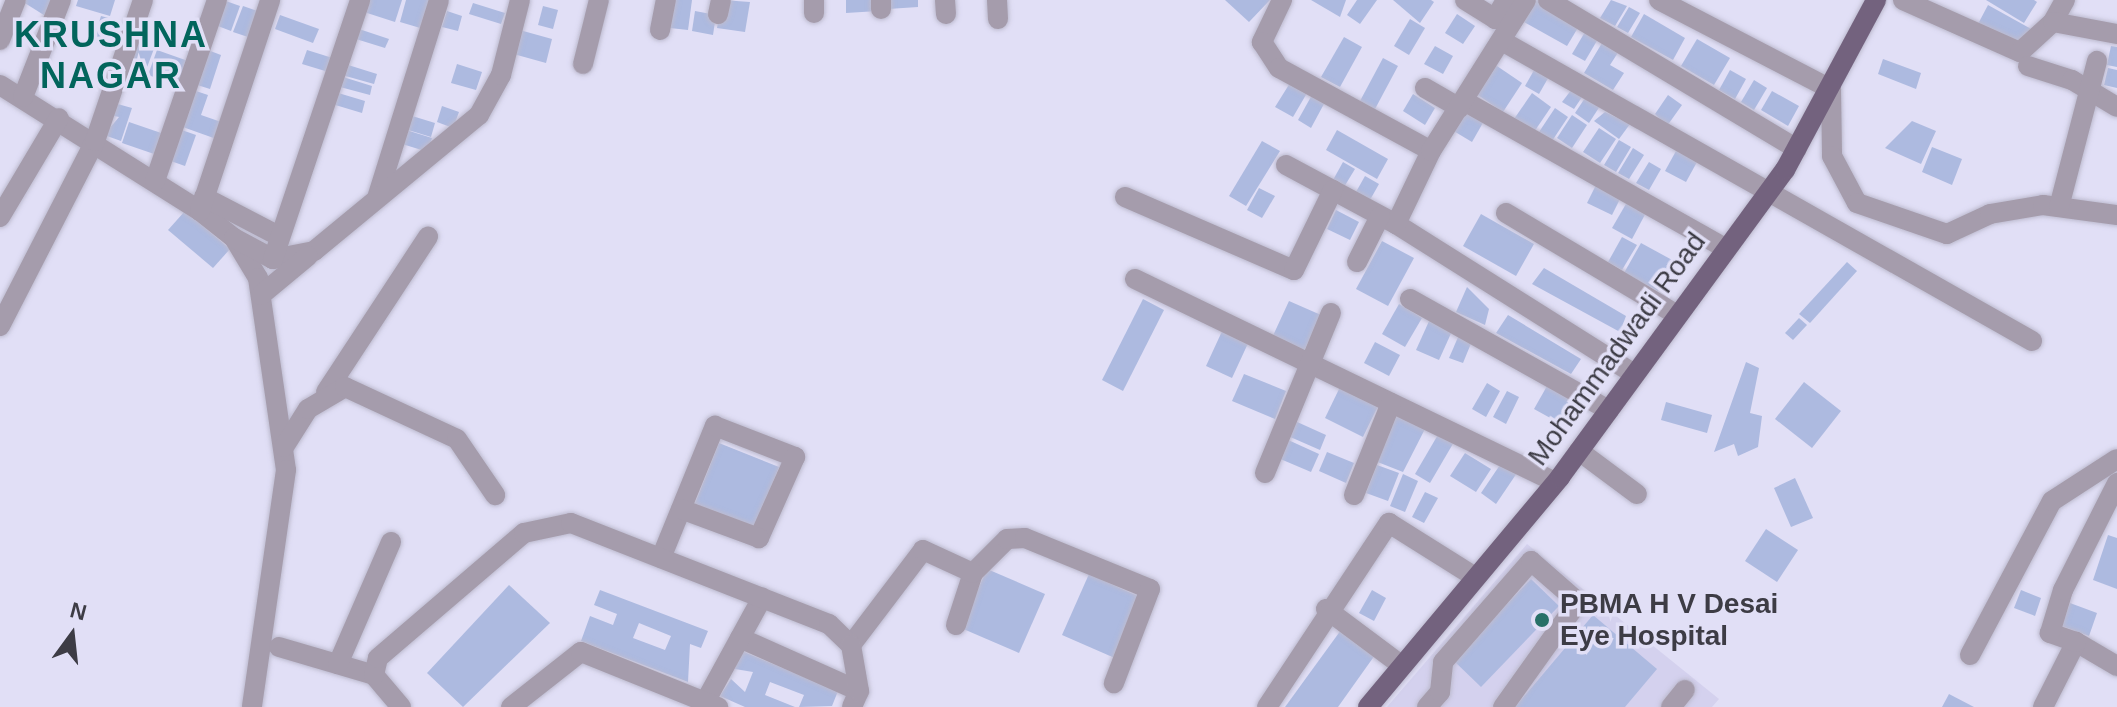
<!DOCTYPE html>
<style>
body{margin:0}
#map{position:relative;width:2117px;height:707px;overflow:hidden;background:#e1dff6;font-family:Arial,sans-serif}
div>[style]{position:absolute}
[style*='--x']{left:calc(var(--x)*1px);top:calc(var(--y)*1px);width:calc(var(--w)*1px);rotate:calc(var(--a)*1deg)}
.built>*{inset:0;background:#d4d1ee}
.building>*{inset:0;background:#adbae0}
.roads{filter:drop-shadow(0 0 2px #bdbbcf) drop-shadow(0 0 2px #bdbbcf)}
.minor>*{height:20px;margin:-10px;padding:0 10px;transform-origin:10px;border-radius:10px;background:#a59cac}
.major>*{height:20px;margin:-10px;padding:0 10px;transform-origin:10px;border-radius:10px;background:#73627e}
.dots>*{width:22px;height:22px;translate:-50% -50%;box-sizing:border-box;border:4px solid #e1dff6;border-radius:50%}
span{translate:-50% -50%;white-space:nowrap;text-align:center;line-height:1.15;-webkit-text-stroke:7px #e1dff6;paint-order:stroke}
.street-label{font-size:28px;color:#3d3c45}
.poi-label{font-size:28px;color:#3d3c45;font-weight:700}
.left{translate:0 -50%;text-align:left}
.district-label{font-size:36px;color:#02655c;font-weight:700;letter-spacing:2px}
.north{position:absolute;left:32px;top:595px;width:80px;height:80px;-webkit-text-stroke:6px #e1dff6;paint-order:stroke;rotate:15deg;font-size:22px;font-weight:700;line-height:32px;text-align:center;color:#3d3c45}
.north::after{content:'';display:block;margin:auto;width:28px;height:36px;background:#3d3c45;clip-path:polygon(50% 0,100% 100%,50% 72%,0 100%)}
</style>
<div id="map">
<div class="built">
<div style="clip-path:polygon(1527px 544px,1719px 699px,1712px 707px,1387px 707px)"></div>
</div>
<div class="building">
<div style="clip-path:polygon(20px 0,54px 0,47px 17px)"></div>
<div style="clip-path:polygon(78px 0,115px 0,110px 16px,76px 6px)"></div>
<div style="clip-path:polygon(223px 0,240px 6px,231px 31px,210px 23px)"></div>
<div style="clip-path:polygon(368px 0,402px 0,395px 22px,364px 12px)"></div>
<div style="clip-path:polygon(406px 0,436px 0,427px 30px,400px 22px)"></div>
<div style="clip-path:polygon(673px 0,692px 0,688px 30px,670px 28px)"></div>
<div style="clip-path:polygon(722px 0,750px 2px,745px 32px,717px 28px)"></div>
<div style="clip-path:polygon(846px 0,878px 0,878px 11px,846px 13px)"></div>
<div style="clip-path:polygon(888px 0,918px 0,918px 7px,888px 9px)"></div>
<div style="clip-path:polygon(1225px 0,1270px 0,1249px 22px)"></div>
<div style="clip-path:polygon(1311px 0,1346px 0,1340px 17px)"></div>
<div style="clip-path:polygon(1357px 0,1377px 0,1360px 24px,1347px 15px)"></div>
<div style="clip-path:polygon(1393px 0,1431px 0,1434px 2px,1420px 23px)"></div>
<div style="clip-path:polygon(1537px 0,1582px 21px,1567px 46px,1524px 22px)"></div>
<div style="clip-path:polygon(1611px 0,1627px 6px,1615px 26px,1600px 18px)"></div>
<div style="clip-path:polygon(1986px 0,2034px 0,2037px 2px,2024px 23px)"></div>
<div style="clip-path:polygon(473px 3px,505px 13px,501px 24px,469px 14px)"></div>
<div style="clip-path:polygon(1988px 5px,2033px 30px,2022px 49px,1978px 24px)"></div>
<div style="clip-path:polygon(243px 6px,263px 13px,254px 39px,233px 32px)"></div>
<div style="clip-path:polygon(543px 6px,558px 10px,553px 29px,538px 25px)"></div>
<div style="clip-path:polygon(1629px 7px,1640px 13px,1628px 33px,1617px 27px)"></div>
<div style="clip-path:polygon(447px 11px,462px 16px,458px 31px,442px 27px)"></div>
<div style="clip-path:polygon(695px 11px,716px 15px,713px 35px,692px 31px)"></div>
<div style="clip-path:polygon(1457px 14px,1475px 26px,1463px 44px,1445px 33px)"></div>
<div style="clip-path:polygon(1644px 14px,1685px 38px,1673px 60px,1631px 37px)"></div>
<div style="clip-path:polygon(280px 15px,319px 29px,313px 43px,275px 29px)"></div>
<div style="clip-path:polygon(101px 16px,112px 19px,104px 45px,93px 42px)"></div>
<div style="clip-path:polygon(1410px 19px,1425px 28px,1409px 55px,1394px 46px)"></div>
<div style="clip-path:polygon(145px 24px,161px 30px,146px 70px,130px 65px)"></div>
<div style="clip-path:polygon(359px 29px,389px 39px,385px 48px,356px 39px)"></div>
<div style="clip-path:polygon(516px 29px,552px 39px,546px 63px,510px 53px)"></div>
<div style="clip-path:polygon(1585px 32px,1598px 39px,1585px 61px,1572px 54px)"></div>
<div style="clip-path:polygon(1344px 37px,1362px 47px,1340px 87px,1321px 77px)"></div>
<div style="clip-path:polygon(1605px 38px,1621px 48px,1610px 65px,1624px 73px,1613px 90px,1584px 73px)"></div>
<div style="clip-path:polygon(1697px 39px,1730px 58px,1714px 85px,1681px 66px)"></div>
<div style="clip-path:polygon(1435px 46px,1453px 56px,1443px 74px,1424px 64px)"></div>
<div style="clip-path:polygon(2111px 46px,2117px 47px,2117px 67px,2107px 65px)"></div>
<div style="clip-path:polygon(205px 49px,221px 55px,210px 89px,194px 84px)"></div>
<div style="clip-path:polygon(157px 50px,188px 61px,180px 86px,148px 75px)"></div>
<div style="clip-path:polygon(307px 50px,339px 60px,335px 74px,302px 64px)"></div>
<div style="clip-path:polygon(1383px 58px,1398px 66px,1375px 109px,1360px 101px)"></div>
<div style="clip-path:polygon(1883px 59px,1921px 73px,1916px 89px,1878px 74px)"></div>
<div style="clip-path:polygon(345px 64px,377px 74px,374px 84px,342px 75px)"></div>
<div style="clip-path:polygon(457px 64px,482px 72px,476px 90px,451px 83px)"></div>
<div style="clip-path:polygon(1494px 64px,1522px 83px,1503px 112px,1475px 93px)"></div>
<div style="clip-path:polygon(1537px 65px,1551px 73px,1539px 94px,1525px 86px)"></div>
<div style="clip-path:polygon(2108px 68px,2117px 70px,2117px 88px,2104px 85px)"></div>
<div style="clip-path:polygon(1730px 70px,1746px 79px,1735px 99px,1719px 90px)"></div>
<div style="clip-path:polygon(343px 77px,372px 86px,370px 95px,340px 87px)"></div>
<div style="clip-path:polygon(1754px 80px,1767px 88px,1754px 110px,1741px 102px)"></div>
<div style="clip-path:polygon(1290px 83px,1307px 93px,1293px 117px,1275px 107px)"></div>
<div style="clip-path:polygon(1572px 89px,1582px 97px,1574px 109px,1562px 102px)"></div>
<div style="clip-path:polygon(193px 90px,208px 95px,201px 115px,227px 124px,222px 141px,180px 126px)"></div>
<div style="clip-path:polygon(1772px 91px,1799px 106px,1788px 126px,1761px 110px)"></div>
<div style="clip-path:polygon(335px 92px,365px 101px,362px 113px,332px 104px)"></div>
<div style="clip-path:polygon(1532px 93px,1551px 107px,1534px 132px,1514px 119px)"></div>
<div style="clip-path:polygon(1413px 94px,1435px 108px,1425px 125px,1403px 111px)"></div>
<div style="clip-path:polygon(1312px 95px,1325px 102px,1311px 128px,1298px 120px)"></div>
<div style="clip-path:polygon(1668px 95px,1682px 105px,1667px 126px,1655px 114px)"></div>
<div style="clip-path:polygon(1585px 98px,1600px 106px,1589px 123px,1575px 113px)"></div>
<div style="clip-path:polygon(114px 103px,132px 108px,121px 141px,104px 135px,119px 117px,110px 115px)"></div>
<div style="clip-path:polygon(442px 106px,459px 112px,453px 128px,437px 122px)"></div>
<div style="clip-path:polygon(1555px 108px,1568px 117px,1552px 141px,1539px 132px)"></div>
<div style="clip-path:polygon(1464px 110px,1484px 121px,1472px 142px,1452px 130px)"></div>
<div style="clip-path:polygon(1605px 112px,1630px 124px,1619px 139px,1594px 121px)"></div>
<div style="clip-path:polygon(409px 115px,435px 123px,431px 137px,405px 129px)"></div>
<div style="clip-path:polygon(1572px 115px,1587px 125px,1572px 148px,1557px 138px)"></div>
<div style="clip-path:polygon(1912px 121px,1936px 131px,1921px 164px,1885px 148px)"></div>
<div style="clip-path:polygon(129px 122px,164px 134px,157px 155px,122px 143px)"></div>
<div style="clip-path:polygon(176px 128px,196px 135px,185px 166px,165px 159px)"></div>
<div style="clip-path:polygon(1599px 128px,1616px 139px,1600px 163px,1583px 152px)"></div>
<div style="clip-path:polygon(403px 129px,432px 138px,428px 152px,399px 143px)"></div>
<div style="clip-path:polygon(1337px 130px,1388px 159px,1377px 179px,1326px 150px)"></div>
<div style="clip-path:polygon(1619px 140px,1631px 147px,1616px 172px,1604px 165px)"></div>
<div style="clip-path:polygon(1262px 141px,1280px 151px,1246px 206px,1229px 196px)"></div>
<div style="clip-path:polygon(1932px 147px,1962px 159px,1952px 185px,1922px 172px)"></div>
<div style="clip-path:polygon(1633px 148px,1644px 155px,1629px 179px,1618px 173px)"></div>
<div style="clip-path:polygon(1676px 151px,1697px 162px,1686px 182px,1665px 171px)"></div>
<div style="clip-path:polygon(1343px 162px,1355px 169px,1344px 187px,1333px 180px)"></div>
<div style="clip-path:polygon(1649px 162px,1661px 169px,1649px 190px,1636px 183px)"></div>
<div style="clip-path:polygon(1365px 176px,1379px 184px,1366px 207px,1352px 199px)"></div>
<div style="clip-path:polygon(1596px 185px,1621px 197px,1612px 215px,1587px 203px)"></div>
<div style="clip-path:polygon(1259px 188px,1275px 196px,1262px 218px,1247px 210px)"></div>
<div style="clip-path:polygon(1630px 197px,1649px 207px,1632px 239px,1612px 228px)"></div>
<div style="clip-path:polygon(1336px 210px,1359px 222px,1350px 240px,1327px 229px)"></div>
<div style="clip-path:polygon(185px 211px,230px 249px,213px 268px,168px 230px)"></div>
<div style="clip-path:polygon(1481px 214px,1534px 244px,1516px 276px,1463px 246px)"></div>
<div style="clip-path:polygon(1622px 237px,1637px 245px,1622px 270px,1608px 262px)"></div>
<div style="clip-path:polygon(1382px 241px,1414px 258px,1388px 306px,1356px 289px)"></div>
<div style="clip-path:polygon(1641px 243px,1674px 261px,1658px 291px,1624px 273px)"></div>
<div style="clip-path:polygon(1847px 262px,1857px 271px,1810px 323px,1799px 314px)"></div>
<div style="clip-path:polygon(1544px 268px,1626px 316px,1620px 332px,1532px 284px)"></div>
<div style="clip-path:polygon(1467px 287px,1489px 309px,1485px 325px,1456px 312px)"></div>
<div style="clip-path:polygon(1143px 299px,1164px 310px,1123px 391px,1102px 380px)"></div>
<div style="clip-path:polygon(1289px 301px,1321px 315px,1302px 355px,1271px 340px)"></div>
<div style="clip-path:polygon(1399px 304px,1422px 318px,1405px 347px,1382px 334px)"></div>
<div style="clip-path:polygon(1508px 315px,1581px 359px,1571px 374px,1496px 333px)"></div>
<div style="clip-path:polygon(1799px 318px,1807px 325px,1793px 340px,1785px 333px)"></div>
<div style="clip-path:polygon(1430px 319px,1453px 329px,1439px 360px,1416px 350px)"></div>
<div style="clip-path:polygon(1224px 327px,1250px 339px,1232px 378px,1206px 366px)"></div>
<div style="clip-path:polygon(1459px 335px,1472px 341px,1463px 363px,1449px 358px)"></div>
<div style="clip-path:polygon(1375px 342px,1400px 355px,1389px 376px,1364px 363px)"></div>
<div style="clip-path:polygon(1746px 362px,1759px 368px,1750px 413px,1762px 416px,1758px 447px,1738px 456px,1734px 444px,1714px 452px)"></div>
<div style="clip-path:polygon(1244px 374px,1286px 391px,1275px 419px,1232px 401px)"></div>
<div style="clip-path:polygon(1804px 382px,1841px 411px,1812px 448px,1775px 419px)"></div>
<div style="clip-path:polygon(1487px 383px,1500px 391px,1486px 417px,1472px 409px)"></div>
<div style="clip-path:polygon(1341px 385px,1379px 404px,1363px 437px,1325px 418px)"></div>
<div style="clip-path:polygon(1547px 386px,1576px 403px,1563px 425px,1534px 409px)"></div>
<div style="clip-path:polygon(1507px 391px,1519px 397px,1506px 424px,1493px 417px)"></div>
<div style="clip-path:polygon(1666px 402px,1712px 415px,1707px 433px,1661px 420px)"></div>
<div style="clip-path:polygon(1399px 412px,1427px 425px,1403px 472px,1375px 461px)"></div>
<div style="clip-path:polygon(1295px 421px,1326px 435px,1320px 450px,1288px 436px)"></div>
<div style="clip-path:polygon(1439px 433px,1454px 442px,1430px 483px,1415px 474px)"></div>
<div style="clip-path:polygon(1286px 439px,1319px 454px,1311px 472px,1278px 458px)"></div>
<div style="clip-path:polygon(719px 443px,779px 467px,754px 529px,694px 506px)"></div>
<div style="clip-path:polygon(1327px 452px,1354px 463px,1346px 483px,1319px 471px)"></div>
<div style="clip-path:polygon(1465px 453px,1491px 469px,1476px 492px,1450px 476px)"></div>
<div style="clip-path:polygon(1504px 459px,1519px 470px,1496px 504px,1481px 493px)"></div>
<div style="clip-path:polygon(1377px 465px,1399px 473px,1388px 501px,1366px 493px)"></div>
<div style="clip-path:polygon(1403px 474px,1418px 481px,1405px 512px,1390px 506px)"></div>
<div style="clip-path:polygon(1795px 478px,1813px 518px,1791px 527px,1774px 488px)"></div>
<div style="clip-path:polygon(1425px 492px,1438px 498px,1424px 523px,1412px 517px)"></div>
<div style="clip-path:polygon(1766px 529px,1798px 550px,1777px 582px,1745px 561px)"></div>
<div style="clip-path:polygon(2108px 535px,2117px 538px,2117px 589px,2093px 580px)"></div>
<div style="clip-path:polygon(987px 569px,1045px 594px,1019px 653px,961px 628px)"></div>
<div style="clip-path:polygon(1089px 574px,1144px 599px,1117px 659px,1062px 635px)"></div>
<div style="clip-path:polygon(1531px 579px,1559px 606px,1481px 687px,1453px 660px)"></div>
<div style="clip-path:polygon(509px 585px,550px 623px,463px 707px,427px 673px)"></div>
<div style="clip-path:polygon(evenodd,600px 590px,708px 631px,701px 648px,690px 644px,688px 682px,581px 641px,590px 616px,613px 625px,617px 614px,594px 605px,600px 590px,639px 623px,671px 636px,665px 650px,633px 638px,639px 623px)"></div>
<div style="clip-path:polygon(1372px 590px,1386px 598px,1374px 621px,1359px 613px)"></div>
<div style="clip-path:polygon(2021px 590px,2041px 598px,2035px 616px,2014px 608px)"></div>
<div style="clip-path:polygon(2070px 603px,2097px 613px,2089px 636px,2062px 626px)"></div>
<div style="clip-path:polygon(1593px 615px,1657px 669px,1625px 707px,1515px 707px)"></div>
<div style="clip-path:polygon(1341px 630px,1375px 655px,1338px 707px,1285px 707px)"></div>
<div style="clip-path:polygon(739px 650px,838px 691px,832px 706px,799px 707px,804px 695px,770px 682px,765px 695px,795px 707px,745px 707px,720px 696px,731px 679px,745px 692px,753px 672px,735px 669px)"></div>
<div style="clip-path:polygon(1949px 694px,1974px 707px,1942px 707px)"></div>
</div>
<div class="roads">
<div class="minor">
<div style="--x:814;--y:0;--w:13;--a:90"></div>
<div style="--x:945;--y:0;--w:14;--a:86"></div>
<div style="--x:997;--y:0;--w:19;--a:87"></div>
<div style="--x:1282;--y:0;--w:47;--a:115.5"></div>
<div style="--x:1262;--y:42;--w:31;--a:57"></div>
<div style="--x:1279;--y:68;--w:173;--a:28.6"></div>
<div style="--x:1465;--y:0;--w:36;--a:32"></div>
<div style="--x:1495;--y:19;--w:22;--a:-60"></div>
<div style="--x:1548;--y:0;--w:290;--a:30.9"></div>
<div style="--x:1659;--y:0;--w:194;--a:27.4"></div>
<div style="--x:1831;--y:89;--w:67;--a:89.1"></div>
<div style="--x:1832;--y:156;--w:53;--a:62"></div>
<div style="--x:1857;--y:203;--w:95;--a:19"></div>
<div style="--x:1947;--y:234;--w:47;--a:-24.9"></div>
<div style="--x:1990;--y:214;--w:54;--a:-9.6"></div>
<div style="--x:2043;--y:205;--w:75;--a:7.7"></div>
<div style="--x:1903;--y:0;--w:128;--a:24"></div>
<div style="--x:2020;--y:52;--w:45;--a:-42.3"></div>
<div style="--x:2065;--y:0;--w:25;--a:119"></div>
<div style="--x:2053;--y:22;--w:65;--a:10.6"></div>
<div style="--x:881;--y:9;--w:9;--a:-90"></div>
<div style="--x:718;--y:14;--w:14;--a:-78"></div>
<div style="--x:660;--y:30;--w:31;--a:-79"></div>
<div style="--x:0;--y:40;--w:43;--a:-68.2"></div>
<div style="--x:1502;--y:41;--w:609;--a:29.51"></div>
<div style="--x:583;--y:64;--w:66;--a:-76"></div>
<div style="--x:2028;--y:66;--w:46;--a:17.7"></div>
<div style="--x:2072;--y:80;--w:52;--a:31"></div>
<div style="--x:0;--y:85;--w:236;--a:32.2"></div>
<div style="--x:200;--y:211;--w:43;--a:38.5"></div>
<div style="--x:234;--y:238;--w:47;--a:59"></div>
<div style="--x:258;--y:278;--w:194;--a:81.7"></div>
<div style="--x:286;--y:470;--w:239;--a:98.2"></div>
<div style="--x:1425;--y:88;--w:40;--a:29.7"></div>
<div style="--x:23;--y:97;--w:104;--a:-68.6"></div>
<div style="--x:1464;--y:101;--w:300;--a:29.4"></div>
<div style="--x:1286;--y:165;--w:125;--a:28.2"></div>
<div style="--x:1396;--y:224;--w:281;--a:32.2"></div>
<div style="--x:155;--y:181;--w:191;--a:-71.1"></div>
<div style="--x:204;--y:197;--w:76;--a:27.6"></div>
<div style="--x:1125;--y:197;--w:184;--a:23.4"></div>
<div style="--x:1294;--y:270;--w:89;--a:-64"></div>
<div style="--x:377;--y:198;--w:207;--a:-72.6"></div>
<div style="--x:2059;--y:207;--w:151;--a:-75.4"></div>
<div style="--x:200;--y:211;--w:222;--a:-71.6"></div>
<div style="--x:1506;--y:213;--w:199;--a:30.8"></div>
<div style="--x:0;--y:217;--w:115;--a:-59.2"></div>
<div style="--x:1396;--y:224;--w:81;--a:-64.4"></div>
<div style="--x:1431;--y:151;--w:178;--a:-57.8"></div>
<div style="--x:234;--y:238;--w:44;--a:28.3"></div>
<div style="--x:273;--y:259;--w:42;--a:-11"></div>
<div style="--x:314;--y:251;--w:214;--a:-39.5"></div>
<div style="--x:479;--y:115;--w:46;--a:-61.2"></div>
<div style="--x:501;--y:75;--w:77;--a:-75.8"></div>
<div style="--x:273;--y:259;--w:273;--a:-71.4"></div>
<div style="--x:1357;--y:262;--w:51;--a:-63.4"></div>
<div style="--x:1135;--y:279;--w:466;--a:25.8"></div>
<div style="--x:261;--y:295;--w:61;--a:-39.7"></div>
<div style="--x:1410;--y:299;--w:228;--a:29.2"></div>
<div style="--x:0;--y:326;--w:208;--a:-62.8"></div>
<div style="--x:95;--y:141;--w:149;--a:-71.2"></div>
<div style="--x:326;--y:392;--w:186;--a:-56.7"></div>
<div style="--x:284;--y:447;--w:45;--a:-57.7"></div>
<div style="--x:308;--y:409;--w:43;--a:-30.7"></div>
<div style="--x:345;--y:387;--w:123;--a:24.9"></div>
<div style="--x:457;--y:439;--w:68;--a:55.8"></div>
<div style="--x:1579;--y:451;--w:72;--a:36.6"></div>
<div style="--x:1265;--y:473;--w:173;--a:-67.6"></div>
<div style="--x:1354;--y:495;--w:99;--a:-68.1"></div>
<div style="--x:661;--y:558;--w:143;--a:-67.8"></div>
<div style="--x:715;--y:426;--w:86;--a:21.2"></div>
<div style="--x:795;--y:457;--w:89;--a:114"></div>
<div style="--x:759;--y:538;--w:83;--a:-159.6"></div>
<div style="--x:1326;--y:609;--w:94;--a:36.7"></div>
<div style="--x:956;--y:625;--w:55;--a:-71.9"></div>
<div style="--x:973;--y:573;--w:48;--a:-45"></div>
<div style="--x:1007;--y:539;--w:18;--a:-3"></div>
<div style="--x:1025;--y:538;--w:135;--a:22.2"></div>
<div style="--x:1150;--y:589;--w:101;--a:111"></div>
<div style="--x:740;--y:638;--w:130;--a:24"></div>
<div style="--x:859;--y:691;--w:17;--a:114"></div>
<div style="--x:2076;--y:642;--w:48;--a:30.3"></div>
<div style="--x:851;--y:645;--w:119;--a:-52.8"></div>
<div style="--x:923;--y:550;--w:55;--a:24.7"></div>
<div style="--x:279;--y:647;--w:99;--a:16.4"></div>
<div style="--x:1970;--y:655;--w:174;--a:-62"></div>
<div style="--x:2052;--y:501;--w:77;--a:-32.9"></div>
<div style="--x:338;--y:664;--w:133;--a:-66.5"></div>
<div style="--x:705;--y:702;--w:119;--a:-61.3"></div>
<div style="--x:401;--y:707;--w:42;--a:-130.2"></div>
<div style="--x:374;--y:675;--w:17;--a:-77"></div>
<div style="--x:378;--y:658;--w:192;--a:-40.6"></div>
<div style="--x:524;--y:533;--w:48;--a:-12"></div>
<div style="--x:571;--y:523;--w:277;--a:21.4"></div>
<div style="--x:829;--y:624;--w:30;--a:44"></div>
<div style="--x:851;--y:645;--w:47;--a:80.1"></div>
<div style="--x:511;--y:707;--w:89;--a:-38.2"></div>
<div style="--x:581;--y:652;--w:148;--a:21.9"></div>
<div style="--x:1267;--y:707;--w:221;--a:-56.5"></div>
<div style="--x:1389;--y:523;--w:102;--a:32.1"></div>
<div style="--x:1427;--y:707;--w:20;--a:-49"></div>
<div style="--x:1440;--y:692;--w:30;--a:-84"></div>
<div style="--x:1443;--y:662;--w:134;--a:-48.9"></div>
<div style="--x:1531;--y:561;--w:62;--a:41.1"></div>
<div style="--x:1578;--y:602;--w:129;--a:125.5"></div>
<div style="--x:1671;--y:707;--w:22;--a:-51"></div>
<div style="--x:2043;--y:707;--w:73;--a:-63.1"></div>
<div style="--x:2076;--y:642;--w:28;--a:-161"></div>
<div style="--x:2050;--y:633;--w:45;--a:-73.2"></div>
<div style="--x:2063;--y:590;--w:120;--a:-63.2"></div>
</div>
<div class="major">
<div style="--x:1368;--y:707;--w:300;--a:-50.1"></div>
<div style="--x:1560;--y:477;--w:381;--a:-53.8"></div>
<div style="--x:1785;--y:170;--w:193;--a:-61.8"></div>
</div>
</div>
<div class="dots">
<div style="left:1542px;top:620px;background:#287068"></div>
</div>
<div class="street-label">
<span style="left:1617px;top:349px;rotate:-54deg">Mohammadwadi Road</span>
</div>
<div class="poi-label">
<span class="left" style="left:1560px;top:620px">PBMA H V Desai<br>Eye Hospital</span>
</div>
<div class="district-label">
<span style="left:111px;top:55px">KRUSHNA<br>NAGAR</span>
</div>
<div class="north">N</div>
</div>
